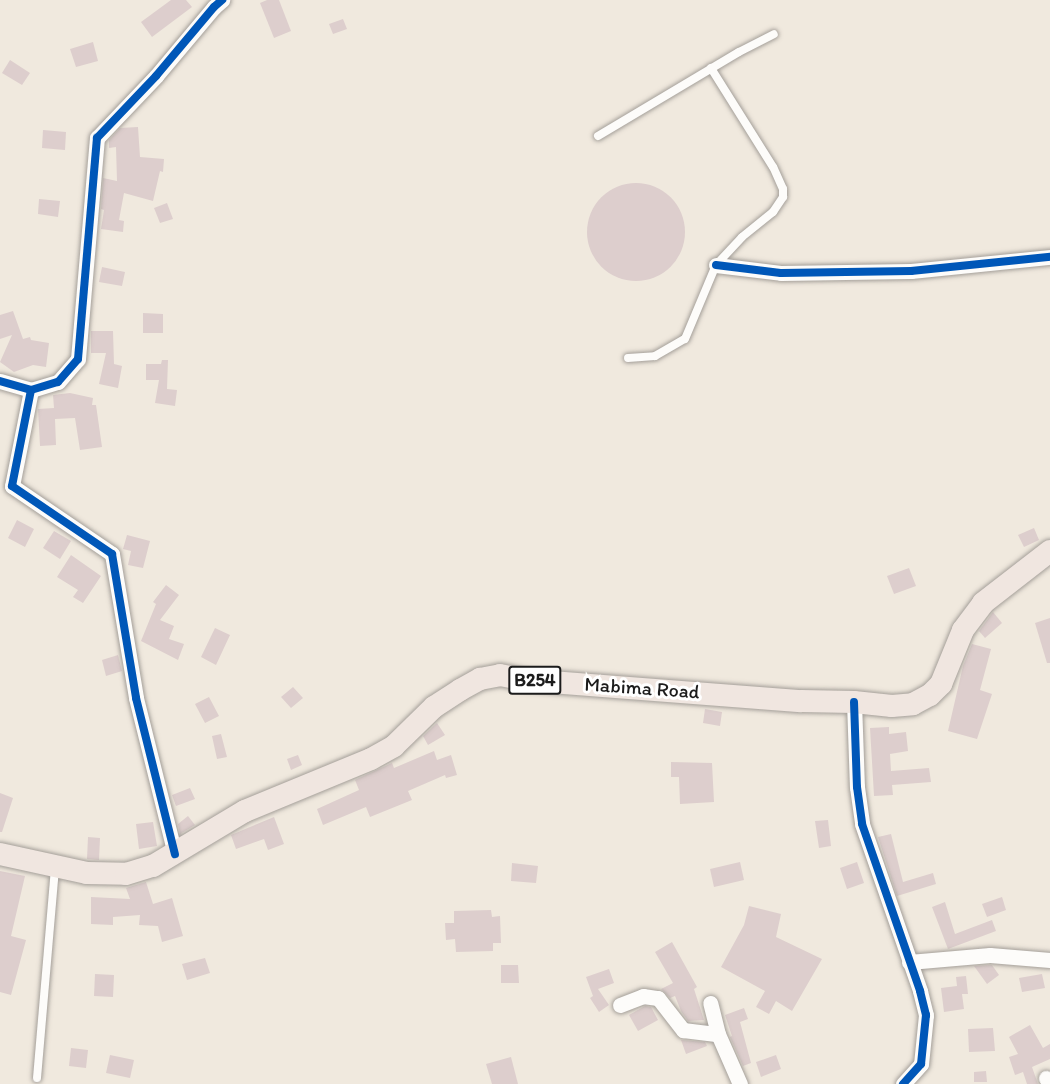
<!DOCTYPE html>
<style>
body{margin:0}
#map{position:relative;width:1050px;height:1084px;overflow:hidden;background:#f0e9de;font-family:Itim,sans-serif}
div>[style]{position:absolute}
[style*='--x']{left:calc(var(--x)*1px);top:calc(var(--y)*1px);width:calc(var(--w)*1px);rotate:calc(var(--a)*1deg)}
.building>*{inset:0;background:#ddcecd}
.round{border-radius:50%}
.roads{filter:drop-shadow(0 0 2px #a49f99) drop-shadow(0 0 2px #a49f99)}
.lane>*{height:8px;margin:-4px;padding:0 4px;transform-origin:4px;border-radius:4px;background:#fdfcfa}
.street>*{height:15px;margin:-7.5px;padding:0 7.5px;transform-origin:7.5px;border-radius:7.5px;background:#fdfcfa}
.primary>*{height:22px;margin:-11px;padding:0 11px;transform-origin:11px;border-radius:11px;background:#f0e6e0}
.cycleway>*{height:8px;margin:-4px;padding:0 4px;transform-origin:4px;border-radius:4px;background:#0057b8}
span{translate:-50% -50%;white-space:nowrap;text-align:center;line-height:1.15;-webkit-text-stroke:6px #fff;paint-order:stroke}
.shield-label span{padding:2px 4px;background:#fff;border:2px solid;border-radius:4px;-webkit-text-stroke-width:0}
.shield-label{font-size:18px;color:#1c1c1c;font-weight:700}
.street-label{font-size:20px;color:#1c1c1c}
</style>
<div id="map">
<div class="building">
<div style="clip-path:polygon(171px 0,186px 0,192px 7px,152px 37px,141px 22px)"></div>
<div style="clip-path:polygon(267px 0,279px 0,291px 31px,274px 38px,260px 3px)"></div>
<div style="clip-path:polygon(343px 19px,347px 29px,333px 34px,329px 24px)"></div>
<div style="clip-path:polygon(93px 42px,98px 61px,76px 67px,70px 49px)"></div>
<div style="clip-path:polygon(10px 60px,30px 73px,22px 85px,2px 73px)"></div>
<div style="clip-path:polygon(138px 127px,140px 157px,164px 159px,163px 172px,160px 171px,153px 201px,124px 193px,119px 220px,124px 221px,123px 232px,101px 229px,104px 210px,101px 209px,103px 178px,117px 181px,116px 147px,109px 148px,109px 140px,120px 128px)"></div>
<div style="clip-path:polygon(43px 130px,66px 132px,65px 150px,42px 148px)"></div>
<div class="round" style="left:587px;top:183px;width:98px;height:98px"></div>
<div style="clip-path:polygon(39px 199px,60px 201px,58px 217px,38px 214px)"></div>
<div style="clip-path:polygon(167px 203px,173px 219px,160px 223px,154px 208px)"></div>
<div style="clip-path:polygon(102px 267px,125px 272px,122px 286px,99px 282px)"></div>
<div style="clip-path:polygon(13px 311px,23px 339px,30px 337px,31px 340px,49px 343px,46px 367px,33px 365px,14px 372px,0 362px,12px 335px,0 339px,0 315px)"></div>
<div style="clip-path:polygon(143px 313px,163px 314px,163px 333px,143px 333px)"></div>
<div style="clip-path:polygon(91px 331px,113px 331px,114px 364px,122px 366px,118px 388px,99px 384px,106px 353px,91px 353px)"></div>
<div style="clip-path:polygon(162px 360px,168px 360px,167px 389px,177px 390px,175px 406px,155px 403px,159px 380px,146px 380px,146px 364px,161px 364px)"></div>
<div style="clip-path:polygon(70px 393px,93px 398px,92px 405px,96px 405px,102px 447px,80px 450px,75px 418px,55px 419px,56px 445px,40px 446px,38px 409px,54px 408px,53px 395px)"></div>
<div style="clip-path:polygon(17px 520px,34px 529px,25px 547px,8px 538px)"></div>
<div style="clip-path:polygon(1034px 528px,1039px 540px,1024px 547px,1018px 535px)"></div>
<div style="clip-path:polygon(54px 531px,71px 541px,60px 559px,43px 548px)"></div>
<div style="clip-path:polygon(127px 535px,150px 541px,143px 568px,128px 565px,131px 551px,123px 549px)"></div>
<div style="clip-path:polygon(71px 555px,101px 576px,83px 603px,73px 597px,78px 590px,57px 577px)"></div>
<div style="clip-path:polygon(909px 568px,916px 586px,894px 594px,887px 576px)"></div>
<div style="clip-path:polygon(166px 585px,179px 595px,160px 620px,174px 626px,169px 639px,184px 644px,178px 660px,141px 641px,156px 604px,153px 602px)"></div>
<div style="clip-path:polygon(993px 612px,1002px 623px,985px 638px,979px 631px)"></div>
<div style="clip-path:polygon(1050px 618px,1050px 663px,1047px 663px,1035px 623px)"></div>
<div style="clip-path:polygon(215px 628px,230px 635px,216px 665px,201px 657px)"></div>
<div style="clip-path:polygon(972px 644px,991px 649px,980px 690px,992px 694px,977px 739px,948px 731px,963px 666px)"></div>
<div style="clip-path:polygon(118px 655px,122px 671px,106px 676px,102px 660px)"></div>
<div style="clip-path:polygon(293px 687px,303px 698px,291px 708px,281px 697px)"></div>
<div style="clip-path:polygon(209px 697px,219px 716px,205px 723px,195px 704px)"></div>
<div style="clip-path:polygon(705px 709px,722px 712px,720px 726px,703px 723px)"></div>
<div style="clip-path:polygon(437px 723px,445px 735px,428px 745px,423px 736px)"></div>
<div style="clip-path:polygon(889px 727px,889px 734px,906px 732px,908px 751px,890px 754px,891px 771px,929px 768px,931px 782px,892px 785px,893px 795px,874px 796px,870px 728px)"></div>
<div style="clip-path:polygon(221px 734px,227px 757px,217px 759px,212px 736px)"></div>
<div style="clip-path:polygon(434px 751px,437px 760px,451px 755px,457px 775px,446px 778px,445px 775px,408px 791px,412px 800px,370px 817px,366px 807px,323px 825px,317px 809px,359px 790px,355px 780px,392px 763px,394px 768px)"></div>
<div style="clip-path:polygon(298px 755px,302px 765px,291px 770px,287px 759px)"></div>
<div style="clip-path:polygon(671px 762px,712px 763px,714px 802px,680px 804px,679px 777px,671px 777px)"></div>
<div style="clip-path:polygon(190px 788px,195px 799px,176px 806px,172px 795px)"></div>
<div style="clip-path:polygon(0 793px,13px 798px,2px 832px,0 832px)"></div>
<div style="clip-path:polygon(188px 816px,195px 825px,180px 834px,178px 824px)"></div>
<div style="clip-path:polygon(274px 817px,284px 844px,268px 850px,264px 839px,236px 849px,231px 835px)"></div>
<div style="clip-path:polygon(828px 820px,831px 846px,819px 848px,815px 821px)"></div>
<div style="clip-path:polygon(153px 822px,157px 846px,139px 849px,136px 824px)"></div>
<div style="clip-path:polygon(891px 834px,903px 882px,933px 873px,936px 884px,897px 896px,878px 837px)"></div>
<div style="clip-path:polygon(88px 837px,100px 838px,99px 860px,87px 859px)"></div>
<div style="clip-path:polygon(740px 862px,744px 880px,714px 887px,710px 869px)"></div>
<div style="clip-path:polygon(857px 862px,864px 883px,847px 889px,840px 868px)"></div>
<div style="clip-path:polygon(512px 863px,538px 866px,536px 883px,511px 881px)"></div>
<div style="clip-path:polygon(0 871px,25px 876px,11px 936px,26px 940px,11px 995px,0 992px)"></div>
<div style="clip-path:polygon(146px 882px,153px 904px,172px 898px,183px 936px,162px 942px,158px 926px,139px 925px,140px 915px,113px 917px,113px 925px,91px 924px,91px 897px,130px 899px,126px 888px)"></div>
<div style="clip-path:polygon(1002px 897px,1006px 910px,987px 917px,982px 904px)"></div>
<div style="clip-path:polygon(945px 902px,955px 934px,992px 920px,996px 931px,948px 949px,932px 907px)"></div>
<div style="clip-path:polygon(749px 906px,781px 914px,776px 937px,822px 959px,792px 1011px,776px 1001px,769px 1014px,756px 1007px,765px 991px,721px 967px,744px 925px)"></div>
<div style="clip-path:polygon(491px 910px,492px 917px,500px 916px,501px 943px,493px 943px,493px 951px,456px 952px,455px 939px,446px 940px,445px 923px,454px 923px,454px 911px)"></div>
<div style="clip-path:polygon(672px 942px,697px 987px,694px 989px,704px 1020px,688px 1021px,681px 1011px,675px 996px,670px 998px,661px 989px,673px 983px,655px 952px)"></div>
<div style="clip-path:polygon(205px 958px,210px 973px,187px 980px,182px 964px)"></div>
<div style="clip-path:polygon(501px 965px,518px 965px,519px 983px,501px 983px)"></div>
<div style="clip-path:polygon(992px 965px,999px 975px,987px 984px,974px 966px)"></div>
<div style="clip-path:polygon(609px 969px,614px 983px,598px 989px,609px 1005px,599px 1012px,590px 998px,593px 996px,586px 977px)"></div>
<div style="clip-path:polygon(95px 974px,114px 975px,113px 997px,94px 996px)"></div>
<div style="clip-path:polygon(1042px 974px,1045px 988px,1022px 992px,1019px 978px)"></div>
<div style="clip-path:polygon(966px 976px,968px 994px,962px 994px,964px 1009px,944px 1012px,941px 988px,957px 986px,956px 977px)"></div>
<div style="clip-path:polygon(645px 1006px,651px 1007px,658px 1020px,638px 1031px,629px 1015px)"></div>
<div style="clip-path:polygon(744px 1008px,748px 1019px,740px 1022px,751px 1063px,743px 1066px,730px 1037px,732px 1036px,725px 1015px)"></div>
<div style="clip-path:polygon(1030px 1025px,1043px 1048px,1050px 1044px,1050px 1059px,1032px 1067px,1038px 1084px,1027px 1084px,1023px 1072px,1015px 1075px,1009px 1057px,1018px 1054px,1009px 1037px)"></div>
<div style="clip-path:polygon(993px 1028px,995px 1051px,969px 1052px,968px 1029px)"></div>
<div style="clip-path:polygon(681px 1040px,705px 1042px,707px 1046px,686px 1054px)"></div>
<div style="clip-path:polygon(71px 1048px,88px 1050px,86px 1068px,69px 1066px)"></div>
<div style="clip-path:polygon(110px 1055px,134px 1060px,130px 1078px,106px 1073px)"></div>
<div style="clip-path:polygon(776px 1055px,781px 1069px,761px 1077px,756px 1062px)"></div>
<div style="clip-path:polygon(511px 1057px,518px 1084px,492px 1084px,486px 1064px)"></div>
<div style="clip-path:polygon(986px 1071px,987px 1082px,974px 1082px,974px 1072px)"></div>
</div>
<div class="roads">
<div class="lane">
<div style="--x:598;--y:136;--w:164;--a:-30.8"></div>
<div style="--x:739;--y:52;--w:39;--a:-27"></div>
<div style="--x:628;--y:358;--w:27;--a:-4"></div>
<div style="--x:655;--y:356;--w:34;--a:-30"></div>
<div style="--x:685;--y:339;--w:80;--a:-67.3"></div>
<div style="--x:716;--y:265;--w:38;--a:-47"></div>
<div style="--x:742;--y:237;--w:40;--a:-39"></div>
<div style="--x:773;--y:212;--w:18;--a:-56"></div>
<div style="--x:783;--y:197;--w:8;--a:-90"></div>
<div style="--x:783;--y:189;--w:24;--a:-114"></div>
<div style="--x:773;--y:167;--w:117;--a:-122.1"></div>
<div style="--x:37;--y:1078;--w:211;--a:-85.1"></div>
</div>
<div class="street">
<div style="--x:716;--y:265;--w:65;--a:7"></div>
<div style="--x:781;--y:273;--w:130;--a:-0.9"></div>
<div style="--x:911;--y:271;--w:140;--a:-5.8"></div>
<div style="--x:0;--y:381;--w:32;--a:16"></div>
<div style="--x:31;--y:390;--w:98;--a:101.2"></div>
<div style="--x:12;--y:486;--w:121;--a:34.2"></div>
<div style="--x:112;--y:554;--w:146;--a:80.5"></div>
<div style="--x:136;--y:698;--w:161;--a:76"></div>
<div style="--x:31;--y:390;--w:28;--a:-17"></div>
<div style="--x:58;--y:382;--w:30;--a:-49"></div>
<div style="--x:78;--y:359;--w:222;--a:-85.1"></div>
<div style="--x:97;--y:138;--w:86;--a:-46.4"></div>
<div style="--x:156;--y:76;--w:90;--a:-50"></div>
<div style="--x:214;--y:7;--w:11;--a:-41"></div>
<div style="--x:854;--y:702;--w:85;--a:88"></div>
<div style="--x:857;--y:787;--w:37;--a:82"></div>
<div style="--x:862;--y:824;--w:177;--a:70.8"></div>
<div style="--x:920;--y:991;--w:25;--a:76"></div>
<div style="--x:926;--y:1015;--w:49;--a:95.8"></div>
<div style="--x:921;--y:1064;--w:27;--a:132"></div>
<div style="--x:909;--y:962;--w:81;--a:-4.9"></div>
<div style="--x:990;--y:955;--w:60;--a:4.8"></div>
<div style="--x:620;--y:1005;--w:25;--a:-21"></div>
<div style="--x:643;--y:996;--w:15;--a:8"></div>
<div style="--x:658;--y:998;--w:41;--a:52"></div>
<div style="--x:683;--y:1030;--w:35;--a:7"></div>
<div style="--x:718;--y:1034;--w:32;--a:-104"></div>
<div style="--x:718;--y:1034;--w:55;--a:66.3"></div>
<div style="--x:1046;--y:1078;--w:7;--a:56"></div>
</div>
<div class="primary">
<div style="--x:0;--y:854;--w:89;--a:12.3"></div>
<div style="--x:87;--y:873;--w:39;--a:1"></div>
<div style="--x:126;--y:874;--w:28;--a:-17"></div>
<div style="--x:153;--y:866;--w:107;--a:-30.9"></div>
<div style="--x:245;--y:811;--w:136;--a:-22.4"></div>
<div style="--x:371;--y:759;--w:26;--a:-29"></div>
<div style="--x:394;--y:746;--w:56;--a:-44.3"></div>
<div style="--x:434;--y:707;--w:31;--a:-33"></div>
<div style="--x:460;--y:690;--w:23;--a:-29"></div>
<div style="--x:480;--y:679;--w:20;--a:-11"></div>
<div style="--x:500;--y:675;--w:25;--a:11"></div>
<div style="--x:525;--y:680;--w:277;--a:4.4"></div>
<div style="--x:801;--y:701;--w:53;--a:1.1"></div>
<div style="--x:854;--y:702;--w:38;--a:6"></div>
<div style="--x:892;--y:706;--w:21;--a:-5"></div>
<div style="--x:913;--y:704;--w:19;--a:-28"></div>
<div style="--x:930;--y:695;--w:16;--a:-45"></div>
<div style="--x:941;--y:684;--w:58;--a:-67.8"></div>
<div style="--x:963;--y:630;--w:34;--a:-53"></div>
<div style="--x:983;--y:603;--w:85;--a:-37.8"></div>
</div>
</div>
<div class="cycleway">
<div style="--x:716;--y:265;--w:65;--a:7"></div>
<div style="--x:781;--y:273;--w:130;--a:-0.9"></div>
<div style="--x:911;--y:271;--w:140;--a:-5.8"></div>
<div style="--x:0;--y:381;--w:32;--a:16"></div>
<div style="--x:31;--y:390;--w:98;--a:101.2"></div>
<div style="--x:12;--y:486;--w:121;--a:34.2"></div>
<div style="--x:112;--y:554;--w:146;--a:80.5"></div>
<div style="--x:136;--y:698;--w:161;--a:76"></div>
<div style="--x:31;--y:390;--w:28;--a:-17"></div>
<div style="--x:58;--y:382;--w:30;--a:-49"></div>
<div style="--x:78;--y:359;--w:222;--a:-85.1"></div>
<div style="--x:97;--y:138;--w:86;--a:-46.4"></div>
<div style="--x:156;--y:76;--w:90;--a:-50"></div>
<div style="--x:214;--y:7;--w:11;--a:-41"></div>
<div style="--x:854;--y:702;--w:85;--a:88"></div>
<div style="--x:857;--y:787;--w:37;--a:82"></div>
<div style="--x:862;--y:824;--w:177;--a:70.8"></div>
<div style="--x:920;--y:991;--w:25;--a:76"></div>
<div style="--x:926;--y:1015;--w:49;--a:95.8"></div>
<div style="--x:921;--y:1064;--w:27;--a:132"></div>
</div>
<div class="shield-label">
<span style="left:535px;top:680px">B254</span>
</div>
<div class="street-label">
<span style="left:642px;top:688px;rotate:4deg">Mabima Road</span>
</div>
</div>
